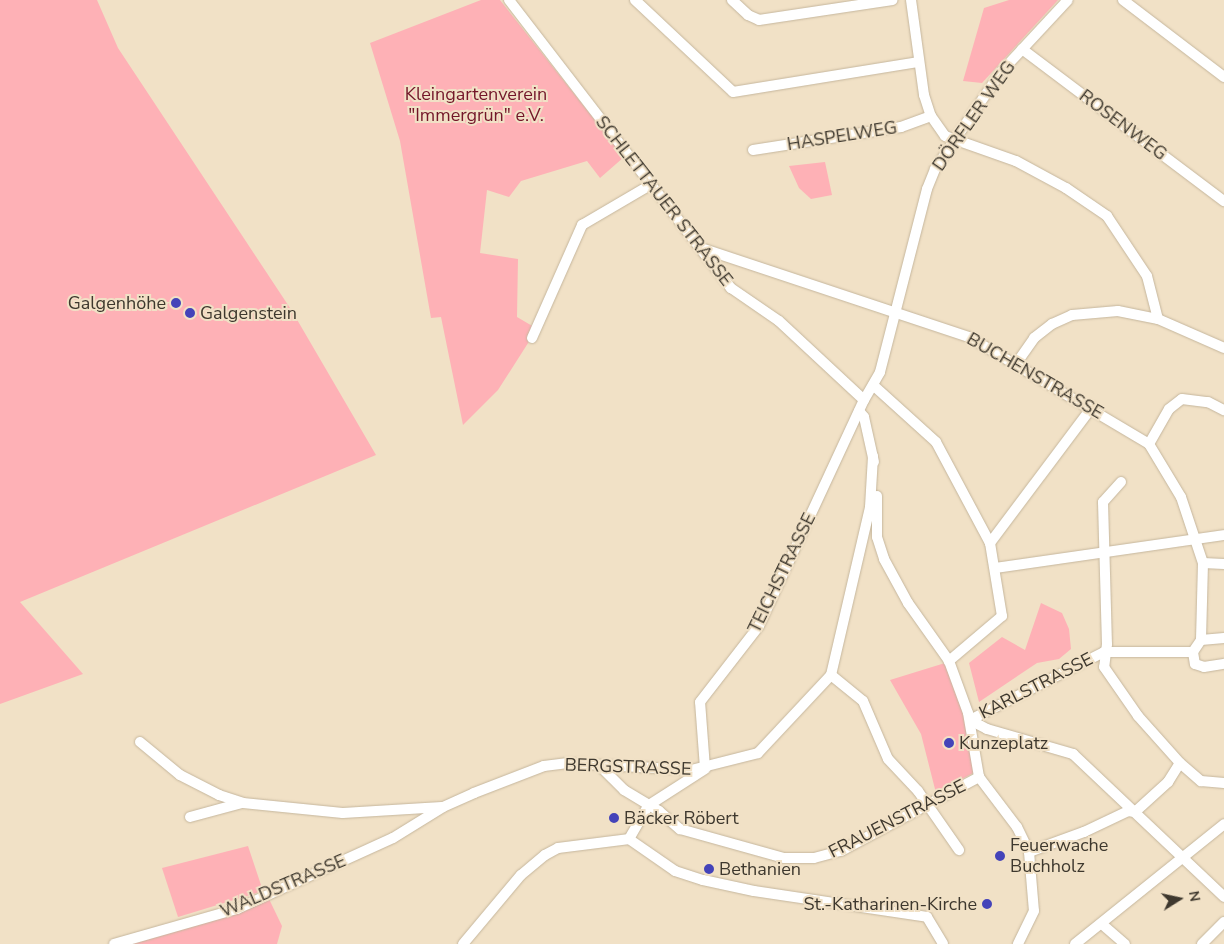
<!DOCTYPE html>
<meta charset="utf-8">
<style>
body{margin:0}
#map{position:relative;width:1224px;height:944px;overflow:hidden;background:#f1e1c6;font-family:"Nunito Sans",sans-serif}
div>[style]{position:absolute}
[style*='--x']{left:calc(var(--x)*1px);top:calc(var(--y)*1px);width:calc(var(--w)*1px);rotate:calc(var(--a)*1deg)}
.green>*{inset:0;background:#feb1b6}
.roads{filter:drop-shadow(0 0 1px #c5b69d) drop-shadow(0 0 1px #c5b69d)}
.minor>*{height:10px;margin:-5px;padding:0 5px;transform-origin:5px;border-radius:5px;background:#fff}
.dots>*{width:14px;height:14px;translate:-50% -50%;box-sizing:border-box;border:2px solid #f1e1c6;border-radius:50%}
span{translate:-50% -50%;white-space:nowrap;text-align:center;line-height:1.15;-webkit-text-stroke:4px #f1e1c6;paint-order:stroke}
.park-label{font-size:18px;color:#731629}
.street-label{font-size:18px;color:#3e382e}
.poi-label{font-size:18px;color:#3e382e}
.right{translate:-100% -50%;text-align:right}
.left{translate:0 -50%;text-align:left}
.north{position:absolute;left:1154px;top:874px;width:50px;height:50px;-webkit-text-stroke:4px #f1e1c6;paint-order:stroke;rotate:80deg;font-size:14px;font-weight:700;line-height:20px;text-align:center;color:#3e382e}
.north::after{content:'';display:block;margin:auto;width:18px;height:22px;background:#3e382e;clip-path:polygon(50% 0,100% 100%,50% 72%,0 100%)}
</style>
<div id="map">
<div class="green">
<div style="clip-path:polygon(0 0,97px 0,118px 48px,292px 311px,376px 455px,20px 602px,83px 674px,0 704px)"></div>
<div style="clip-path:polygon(481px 0,500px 0,624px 157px,600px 178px,587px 161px,521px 181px,509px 197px,487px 190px,480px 253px,518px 259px,517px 317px,534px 327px,530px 340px,498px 390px,463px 425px,441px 317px,431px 318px,400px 141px,370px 43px)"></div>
<div style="clip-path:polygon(1009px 0,1058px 0,982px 83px,963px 81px,984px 8px)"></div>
<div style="clip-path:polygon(825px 162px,832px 195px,811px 199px,799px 188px,789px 166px)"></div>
<div style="clip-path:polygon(1041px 603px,1062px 613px,1069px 629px,1071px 649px,1059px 659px,1037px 663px,979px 702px,969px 663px,1002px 637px,1025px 650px)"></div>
<div style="clip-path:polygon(945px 663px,967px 722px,975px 772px,936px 793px,921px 734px,890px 680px)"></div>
<div style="clip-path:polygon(248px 846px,263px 891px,178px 917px,162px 868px)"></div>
<div style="clip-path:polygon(269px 899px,282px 926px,277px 944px,128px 944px)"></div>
</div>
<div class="roads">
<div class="minor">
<div style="--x:509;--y:0;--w:364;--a:52.4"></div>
<div style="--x:731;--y:288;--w:58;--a:34.5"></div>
<div style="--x:779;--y:321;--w:116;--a:42.9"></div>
<div style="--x:635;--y:0;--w:134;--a:43.2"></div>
<div style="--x:733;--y:92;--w:187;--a:-9.2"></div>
<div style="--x:732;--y:0;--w:22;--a:43"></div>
<div style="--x:748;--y:15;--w:12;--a:24"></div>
<div style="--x:759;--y:20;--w:135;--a:-8.5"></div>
<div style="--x:911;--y:0;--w:96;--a:82.2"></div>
<div style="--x:924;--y:95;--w:22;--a:72"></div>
<div style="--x:931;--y:116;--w:24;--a:55"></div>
<div style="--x:945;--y:136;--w:75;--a:19.4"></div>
<div style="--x:1016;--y:161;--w:57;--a:28.4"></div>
<div style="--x:1066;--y:188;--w:50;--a:34.3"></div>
<div style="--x:1107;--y:216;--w:72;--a:56.3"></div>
<div style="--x:1147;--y:276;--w:44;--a:75.7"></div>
<div style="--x:1123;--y:0;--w:127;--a:37.3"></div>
<div style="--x:1022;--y:49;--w:253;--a:37"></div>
<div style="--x:753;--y:150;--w:150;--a:-8.8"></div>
<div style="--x:901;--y:127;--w:32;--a:-20"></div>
<div style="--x:704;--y:249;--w:279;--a:18.4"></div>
<div style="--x:969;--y:337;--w:209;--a:30.7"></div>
<div style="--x:1149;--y:444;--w:62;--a:58.9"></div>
<div style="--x:1181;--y:497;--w:70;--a:71.6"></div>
<div style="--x:1203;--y:563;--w:77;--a:91.5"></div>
<div style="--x:1201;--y:640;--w:14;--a:124"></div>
<div style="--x:532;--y:338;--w:124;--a:-66.1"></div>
<div style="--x:582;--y:225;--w:81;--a:-30.4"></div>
<div style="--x:1016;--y:364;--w:32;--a:-55"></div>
<div style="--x:1034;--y:338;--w:23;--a:-38"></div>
<div style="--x:1052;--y:324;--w:22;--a:-24"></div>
<div style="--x:1072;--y:315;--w:46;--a:-5"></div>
<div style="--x:1118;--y:311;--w:41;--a:11.3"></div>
<div style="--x:1158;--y:319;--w:72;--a:23.7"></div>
<div style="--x:873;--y:385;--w:85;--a:42.1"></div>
<div style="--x:936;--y:442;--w:115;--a:61.9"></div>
<div style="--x:990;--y:543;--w:74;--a:80.7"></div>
<div style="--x:1002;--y:616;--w:70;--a:139.7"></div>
<div style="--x:859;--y:411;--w:8;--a:50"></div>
<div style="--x:864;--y:417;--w:46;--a:77.5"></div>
<div style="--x:1149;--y:444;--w:40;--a:-60.3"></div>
<div style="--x:1169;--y:409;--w:16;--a:-38"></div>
<div style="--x:1182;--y:399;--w:26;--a:7"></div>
<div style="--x:1208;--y:402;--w:18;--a:27"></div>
<div style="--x:1121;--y:482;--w:27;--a:132"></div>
<div style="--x:1103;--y:502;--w:142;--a:88.4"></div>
<div style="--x:1107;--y:644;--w:23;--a:97"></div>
<div style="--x:1104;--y:667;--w:60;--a:55.2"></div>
<div style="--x:1138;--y:716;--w:63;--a:48.2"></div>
<div style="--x:1180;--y:763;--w:28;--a:41"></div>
<div style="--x:1201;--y:781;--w:23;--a:5"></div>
<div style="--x:877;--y:496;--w:41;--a:90"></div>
<div style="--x:877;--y:537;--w:23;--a:72"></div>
<div style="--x:884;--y:559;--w:50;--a:61.4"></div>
<div style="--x:908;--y:603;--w:71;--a:54.7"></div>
<div style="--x:949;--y:661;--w:55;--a:69.9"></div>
<div style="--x:968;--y:713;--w:65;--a:80.2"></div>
<div style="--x:979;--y:777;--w:63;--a:52.8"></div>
<div style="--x:1017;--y:827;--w:28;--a:64"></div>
<div style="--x:1029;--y:852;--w:59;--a:85.2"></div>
<div style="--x:1034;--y:911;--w:37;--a:116"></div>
<div style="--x:990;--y:543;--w:170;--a:-53.1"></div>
<div style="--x:1203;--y:563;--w:21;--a:3"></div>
<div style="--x:995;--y:568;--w:231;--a:-8.2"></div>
<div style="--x:1201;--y:640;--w:23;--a:-5"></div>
<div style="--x:1193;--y:652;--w:12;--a:81"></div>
<div style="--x:1195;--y:664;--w:9;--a:18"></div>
<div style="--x:1204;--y:667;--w:20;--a:-9"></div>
<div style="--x:831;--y:675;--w:41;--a:39.1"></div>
<div style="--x:863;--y:701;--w:63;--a:66.7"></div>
<div style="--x:888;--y:759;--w:44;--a:46.8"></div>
<div style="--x:918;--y:791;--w:72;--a:55.2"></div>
<div style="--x:970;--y:720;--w:19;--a:28"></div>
<div style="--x:987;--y:729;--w:90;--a:16.2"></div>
<div style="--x:1073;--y:754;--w:208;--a:43.4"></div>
<div style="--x:970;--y:720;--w:150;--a:-26.9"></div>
<div style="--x:1104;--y:652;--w:89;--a:0"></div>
<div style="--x:140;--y:742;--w:52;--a:39.5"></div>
<div style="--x:180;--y:775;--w:44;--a:27.1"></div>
<div style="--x:219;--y:795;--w:25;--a:18"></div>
<div style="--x:243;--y:803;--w:100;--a:5.7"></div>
<div style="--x:343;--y:813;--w:99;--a:-3.5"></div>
<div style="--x:601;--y:767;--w:33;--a:45"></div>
<div style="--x:624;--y:790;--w:41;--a:31"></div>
<div style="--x:659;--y:811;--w:28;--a:41"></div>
<div style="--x:680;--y:829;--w:108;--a:15.6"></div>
<div style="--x:784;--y:858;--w:30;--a:0"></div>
<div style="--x:814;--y:858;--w:28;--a:-15"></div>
<div style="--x:841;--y:851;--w:157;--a:-28.2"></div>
<div style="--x:705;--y:768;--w:66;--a:-94.3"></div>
<div style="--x:700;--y:702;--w:96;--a:-52.2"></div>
<div style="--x:759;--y:626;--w:249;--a:-65.1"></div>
<div style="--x:864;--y:400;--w:32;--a:-60"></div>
<div style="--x:880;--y:372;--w:189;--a:-75.6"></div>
<div style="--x:927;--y:189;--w:22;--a:-68"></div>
<div style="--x:935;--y:169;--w:117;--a:-55.8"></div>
<div style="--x:1001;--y:72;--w:98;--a:-47.1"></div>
<div style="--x:190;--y:817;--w:54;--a:-15.1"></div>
<div style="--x:629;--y:839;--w:56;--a:34.8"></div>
<div style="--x:675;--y:871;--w:29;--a:18"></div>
<div style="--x:703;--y:880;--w:52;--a:12.2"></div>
<div style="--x:754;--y:891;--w:175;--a:8.5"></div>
<div style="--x:927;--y:917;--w:31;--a:59"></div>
<div style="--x:1029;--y:852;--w:59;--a:-20"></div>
<div style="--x:1084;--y:832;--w:49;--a:-25.5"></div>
<div style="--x:1128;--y:811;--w:7;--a:8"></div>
<div style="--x:1135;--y:812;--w:45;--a:-42.3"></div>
<div style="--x:1168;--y:782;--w:22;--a:-58"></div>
<div style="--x:1103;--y:925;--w:29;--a:41"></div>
<div style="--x:114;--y:944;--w:128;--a:-15.9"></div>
<div style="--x:237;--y:909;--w:171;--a:-24.5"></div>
<div style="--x:393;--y:838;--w:59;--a:-31.8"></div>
<div style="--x:443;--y:807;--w:34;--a:-24"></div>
<div style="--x:474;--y:793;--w:75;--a:-21.1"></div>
<div style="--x:544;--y:766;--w:24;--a:-7"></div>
<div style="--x:568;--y:763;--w:123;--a:3.3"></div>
<div style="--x:691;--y:770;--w:69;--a:-14.2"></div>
<div style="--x:758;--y:753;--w:107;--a:-46.9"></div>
<div style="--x:831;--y:675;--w:172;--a:-76.9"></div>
<div style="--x:870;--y:507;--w:51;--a:-86.6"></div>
<div style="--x:463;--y:944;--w:90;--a:-50"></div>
<div style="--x:521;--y:875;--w:31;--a:-40"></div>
<div style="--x:545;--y:855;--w:15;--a:-28"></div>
<div style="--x:558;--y:848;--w:72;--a:-7.2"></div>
<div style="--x:629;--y:839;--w:39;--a:-60"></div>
<div style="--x:649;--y:805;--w:67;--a:-32.7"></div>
<div style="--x:1075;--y:944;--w:191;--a:-38.8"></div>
<div style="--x:1202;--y:944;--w:31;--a:-45"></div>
</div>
</div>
<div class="dots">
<div style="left:176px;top:303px;background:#4443b9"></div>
<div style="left:190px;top:313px;background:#4443b9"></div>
<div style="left:949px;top:743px;background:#4443b9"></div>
<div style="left:614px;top:818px;background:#4443b9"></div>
<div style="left:1000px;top:856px;background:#4443b9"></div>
<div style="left:709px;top:869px;background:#4443b9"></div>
<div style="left:987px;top:904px;background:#4443b9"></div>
</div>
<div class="park-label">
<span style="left:476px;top:105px">Kleingartenverein<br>"Immergrün" e.V.</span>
</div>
<div class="street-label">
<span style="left:974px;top:116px;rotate:-55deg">DÖRFLER WEG</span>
<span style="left:1123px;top:125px;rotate:37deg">ROSENWEG</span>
<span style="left:842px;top:136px;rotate:-9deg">HASPELWEG</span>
<span style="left:664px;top:201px;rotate:52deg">SCHLETTAUER STRASSE</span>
<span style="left:1035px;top:376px;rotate:30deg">BUCHENSTRASSE</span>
<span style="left:782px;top:573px;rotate:-64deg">TEICHSTRASSE</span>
<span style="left:1036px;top:686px;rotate:-27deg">KARLSTRASSE</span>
<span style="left:628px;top:767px;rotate:2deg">BERGSTRASSE</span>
<span style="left:897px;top:819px;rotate:-27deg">FRAUENSTRASSE</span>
<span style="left:283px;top:886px;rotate:-23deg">WALDSTRASSE</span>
</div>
<div class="poi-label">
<span class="right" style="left:166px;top:303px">Galgenhöhe</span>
<span class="left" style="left:200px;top:313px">Galgenstein</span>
<span class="left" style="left:959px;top:743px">Kunzeplatz</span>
<span class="left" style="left:624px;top:818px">Bäcker Röbert</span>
<span class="left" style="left:1010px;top:856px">Feuerwache<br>Buchholz</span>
<span class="left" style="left:719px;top:869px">Bethanien</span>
<span class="right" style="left:977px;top:904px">St.-Katharinen-Kirche</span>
</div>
<div class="north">N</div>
</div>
